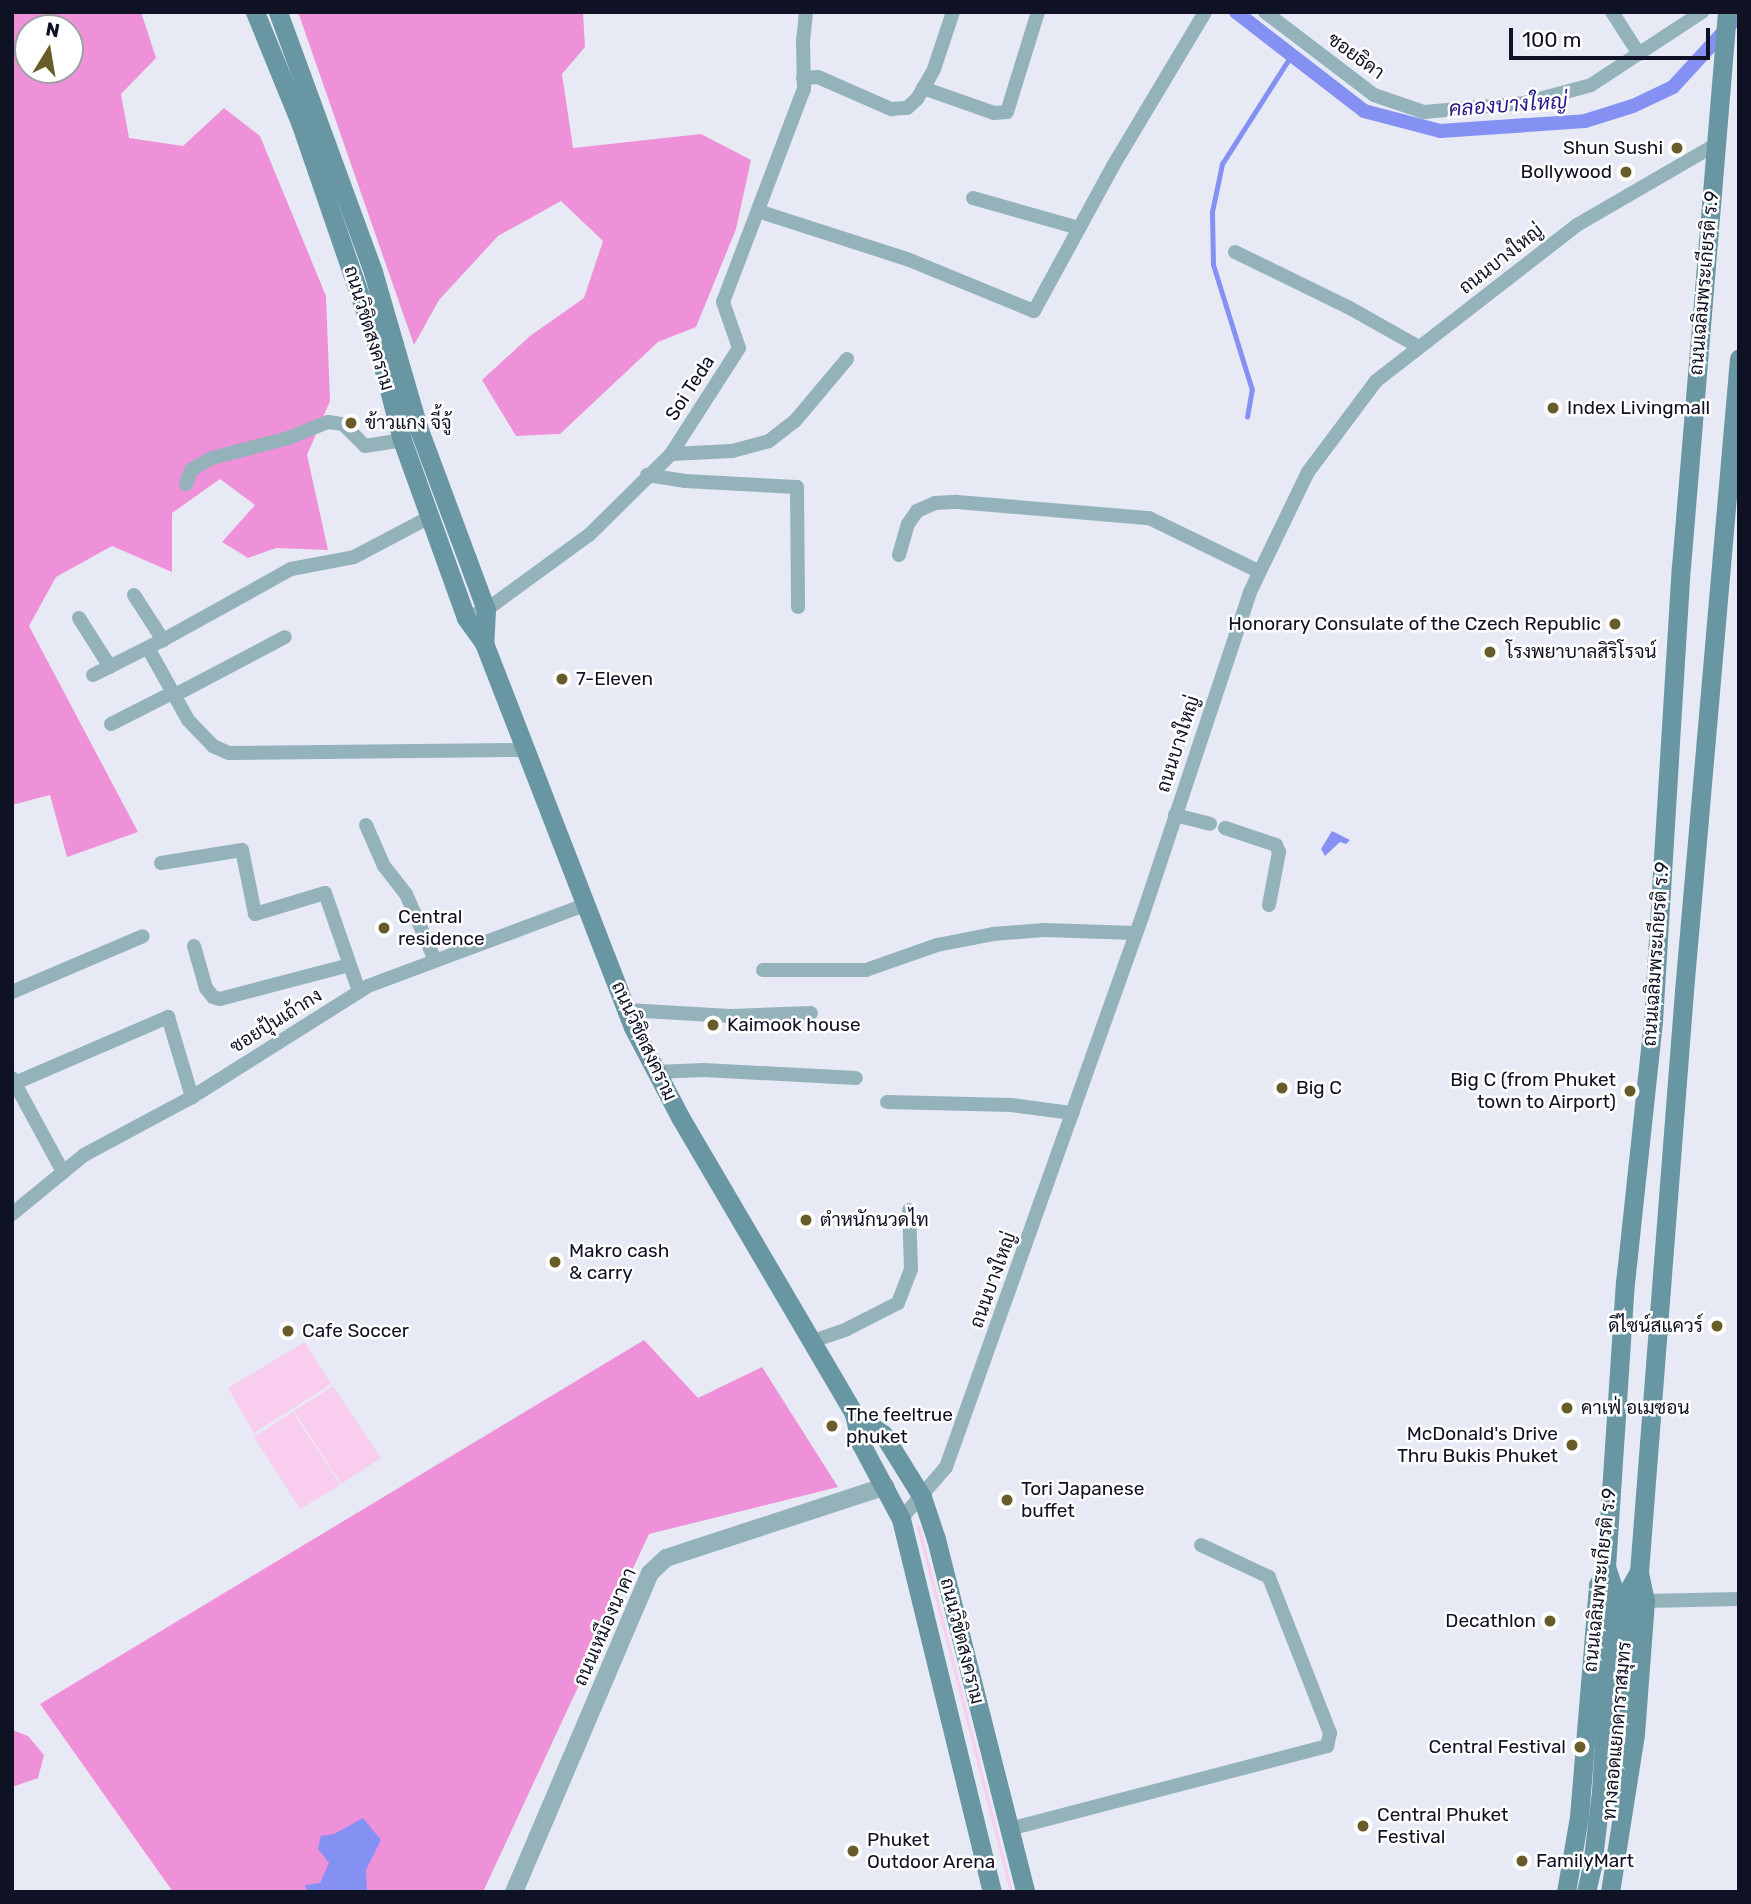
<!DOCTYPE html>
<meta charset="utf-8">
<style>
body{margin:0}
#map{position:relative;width:1751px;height:1904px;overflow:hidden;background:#e7eaf5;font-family:Rubik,Sarabun,sans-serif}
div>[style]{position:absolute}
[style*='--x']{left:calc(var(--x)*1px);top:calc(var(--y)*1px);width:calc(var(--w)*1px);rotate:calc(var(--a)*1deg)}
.green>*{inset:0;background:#f9cded}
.forest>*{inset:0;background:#ef91d9}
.water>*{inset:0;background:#8491f3}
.stream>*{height:4.5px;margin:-2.25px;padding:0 2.25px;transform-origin:2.25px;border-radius:2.25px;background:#8491f3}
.canal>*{height:14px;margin:-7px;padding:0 7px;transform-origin:7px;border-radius:7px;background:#8491f3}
.minor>*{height:14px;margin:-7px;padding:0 7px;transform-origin:7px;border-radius:7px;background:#94b2ba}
.tertiary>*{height:18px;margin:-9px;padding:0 9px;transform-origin:9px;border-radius:9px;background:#94b2ba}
.secondary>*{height:19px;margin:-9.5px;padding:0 9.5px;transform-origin:9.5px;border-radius:9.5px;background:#6896a2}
.dots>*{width:19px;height:19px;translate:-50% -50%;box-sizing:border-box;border:4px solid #fff;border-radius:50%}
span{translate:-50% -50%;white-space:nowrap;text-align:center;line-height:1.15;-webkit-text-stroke:5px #fff;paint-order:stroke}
.street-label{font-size:19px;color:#0f1124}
.poi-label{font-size:19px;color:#0f1124}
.right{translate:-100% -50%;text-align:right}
.left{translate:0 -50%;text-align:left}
.water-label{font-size:21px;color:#26178a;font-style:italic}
.frame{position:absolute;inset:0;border:14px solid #0f1124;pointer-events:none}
.north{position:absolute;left:14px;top:14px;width:70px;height:70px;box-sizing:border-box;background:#fff;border:2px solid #9fa0a7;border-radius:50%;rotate:11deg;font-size:19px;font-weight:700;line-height:28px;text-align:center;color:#0f1124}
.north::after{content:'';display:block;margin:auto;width:24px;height:32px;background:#685c28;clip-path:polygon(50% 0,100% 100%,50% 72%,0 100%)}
.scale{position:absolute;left:1509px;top:28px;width:201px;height:32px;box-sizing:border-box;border:4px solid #0f1124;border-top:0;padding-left:9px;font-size:21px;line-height:24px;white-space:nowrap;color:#0f1124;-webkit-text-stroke:5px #fff;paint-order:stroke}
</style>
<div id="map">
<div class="green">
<div style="clip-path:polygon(305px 1342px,331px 1384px,254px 1433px,228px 1388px)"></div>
<div style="clip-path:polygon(333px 1386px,381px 1458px,341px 1484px,294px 1411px)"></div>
<div style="clip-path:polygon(293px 1412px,340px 1485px,300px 1509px,254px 1437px)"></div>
<div style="clip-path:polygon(920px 1526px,1013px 1892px,1010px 1892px,917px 1527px)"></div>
</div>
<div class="forest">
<div style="clip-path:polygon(evenodd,12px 12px,141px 12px,156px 58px,121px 94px,129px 138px,183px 146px,224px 108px,260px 136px,326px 296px,330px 401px,307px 455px,328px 550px,276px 548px,248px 558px,222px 542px,255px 505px,220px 479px,172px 513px,172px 572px,112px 546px,56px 577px,29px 626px,138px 832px,67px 857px,50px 795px,12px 805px,12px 12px,28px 28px,70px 28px,70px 70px,28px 70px,28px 28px)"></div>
<div style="clip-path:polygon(298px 12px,583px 12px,585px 47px,562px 74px,573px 148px,701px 134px,751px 160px,736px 229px,696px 327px,658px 342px,560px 434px,516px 436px,482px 380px,530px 336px,584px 298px,603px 241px,561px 201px,498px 236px,439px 300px,414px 345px)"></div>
<div style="clip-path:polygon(644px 1340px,698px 1398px,762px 1367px,838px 1487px,649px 1534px,483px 1892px,173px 1892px,40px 1704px)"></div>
<div style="clip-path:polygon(12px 1730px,28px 1736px,44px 1755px,38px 1778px,12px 1787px)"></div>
</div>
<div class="water">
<div style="clip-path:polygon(1332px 831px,1350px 840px,1346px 844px,1340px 842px,1325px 856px,1321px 849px)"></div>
<div style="clip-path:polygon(363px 1818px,381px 1840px,366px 1870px,367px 1892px,307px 1892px,305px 1885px,320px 1883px,329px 1863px,318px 1849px,321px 1836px,334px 1834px)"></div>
</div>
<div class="stream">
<div style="--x:1247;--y:417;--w:27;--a:-80"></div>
<div style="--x:1252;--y:390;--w:131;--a:-107.3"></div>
<div style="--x:1213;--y:265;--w:53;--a:-91.1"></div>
<div style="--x:1212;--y:212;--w:49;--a:-78.2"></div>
<div style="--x:1222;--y:164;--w:130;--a:-57.5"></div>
</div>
<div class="canal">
<div style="--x:1236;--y:12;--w:162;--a:37.7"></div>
<div style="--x:1364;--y:111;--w:79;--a:14.7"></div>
<div style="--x:1440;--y:131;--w:145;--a:-3.9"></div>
<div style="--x:1585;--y:121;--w:50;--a:-17.4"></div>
<div style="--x:1633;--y:106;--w:44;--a:-25.4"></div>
<div style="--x:1673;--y:87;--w:98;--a:-47.5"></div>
</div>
<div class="minor">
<div style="--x:1265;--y:12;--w:137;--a:37.3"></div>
<div style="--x:1374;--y:95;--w:53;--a:18.8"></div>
<div style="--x:1424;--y:112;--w:100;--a:-5.1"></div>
<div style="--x:1524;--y:103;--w:69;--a:-15"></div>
<div style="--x:1591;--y:85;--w:133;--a:-33.3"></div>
<div style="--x:1612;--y:12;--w:50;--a:57.3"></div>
<div style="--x:803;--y:78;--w:15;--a:-4"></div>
<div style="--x:818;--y:77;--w:80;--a:23.7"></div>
<div style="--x:891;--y:109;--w:16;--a:-4"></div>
<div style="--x:907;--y:108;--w:13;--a:-42"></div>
<div style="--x:917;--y:99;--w:34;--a:-60"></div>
<div style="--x:934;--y:69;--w:60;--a:-71.6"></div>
<div style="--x:923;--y:88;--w:75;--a:19.4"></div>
<div style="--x:994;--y:113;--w:13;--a:-4"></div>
<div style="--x:1007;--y:112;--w:105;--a:-72.8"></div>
<div style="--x:973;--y:198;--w:110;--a:15.8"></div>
<div style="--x:758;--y:211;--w:157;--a:17.9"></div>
<div style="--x:907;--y:259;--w:137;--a:22.3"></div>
<div style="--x:1034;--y:311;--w:165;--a:-61.4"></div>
<div style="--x:1113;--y:166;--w:179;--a:-59.1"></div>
<div style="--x:1235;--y:252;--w:126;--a:26"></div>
<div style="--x:1348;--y:307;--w:81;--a:29.4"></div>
<div style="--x:671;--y:454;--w:61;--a:-2.8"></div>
<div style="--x:732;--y:451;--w:38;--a:-15"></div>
<div style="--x:769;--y:441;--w:33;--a:-38"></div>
<div style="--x:795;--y:421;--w:81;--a:-50"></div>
<div style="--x:647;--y:475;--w:38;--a:9"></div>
<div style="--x:685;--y:481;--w:112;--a:3.1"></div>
<div style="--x:797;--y:487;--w:120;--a:89.5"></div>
<div style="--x:186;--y:484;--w:15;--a:-70"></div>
<div style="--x:191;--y:470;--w:24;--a:-30"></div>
<div style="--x:212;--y:458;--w:79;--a:-14.7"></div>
<div style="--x:288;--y:438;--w:43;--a:-21.8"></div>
<div style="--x:328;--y:422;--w:15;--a:8"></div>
<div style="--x:343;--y:424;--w:31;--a:45"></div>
<div style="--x:365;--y:446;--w:37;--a:-9"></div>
<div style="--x:899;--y:555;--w:32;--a:-74"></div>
<div style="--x:908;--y:524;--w:16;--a:-55"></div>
<div style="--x:917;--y:511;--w:20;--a:-24"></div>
<div style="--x:935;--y:503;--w:22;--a:-3"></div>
<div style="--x:957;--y:502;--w:193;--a:4.8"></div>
<div style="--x:1149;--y:518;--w:121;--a:25.9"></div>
<div style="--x:134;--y:595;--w:54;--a:57.2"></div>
<div style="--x:79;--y:618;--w:58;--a:57.7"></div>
<div style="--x:466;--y:618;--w:22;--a:-22"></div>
<div style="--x:486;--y:610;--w:127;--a:-36.1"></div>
<div style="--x:589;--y:535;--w:115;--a:-44.6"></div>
<div style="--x:671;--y:454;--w:126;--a:-57.3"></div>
<div style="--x:739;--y:348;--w:49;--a:-109.2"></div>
<div style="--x:723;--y:302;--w:228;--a:-69.2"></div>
<div style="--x:804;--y:89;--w:48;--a:-91.2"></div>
<div style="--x:803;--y:41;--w:29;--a:-84"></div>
<div style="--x:148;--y:648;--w:82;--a:60.9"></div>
<div style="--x:188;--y:720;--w:36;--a:46"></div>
<div style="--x:213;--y:746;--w:17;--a:24"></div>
<div style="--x:229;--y:753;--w:296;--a:-0.6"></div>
<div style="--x:93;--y:675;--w:78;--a:-26.6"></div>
<div style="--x:163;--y:640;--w:146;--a:-29"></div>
<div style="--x:291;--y:569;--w:64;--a:-10.8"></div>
<div style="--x:354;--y:557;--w:86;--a:-27.8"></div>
<div style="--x:175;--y:695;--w:124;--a:-27.8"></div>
<div style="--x:111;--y:724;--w:68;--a:-26.9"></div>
<div style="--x:1175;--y:815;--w:36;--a:14"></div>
<div style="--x:366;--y:825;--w:45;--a:66.3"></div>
<div style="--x:384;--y:866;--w:36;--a:52"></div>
<div style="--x:406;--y:894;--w:72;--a:66.3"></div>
<div style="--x:1225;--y:828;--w:54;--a:18.4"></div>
<div style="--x:1276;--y:845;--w:8;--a:67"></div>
<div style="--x:1279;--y:852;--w:54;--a:100.7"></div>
<div style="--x:161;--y:863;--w:82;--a:-9.1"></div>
<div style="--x:242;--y:850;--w:65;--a:78.5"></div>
<div style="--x:255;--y:914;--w:73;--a:-16.7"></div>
<div style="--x:325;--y:893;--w:104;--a:70.9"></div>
<div style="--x:194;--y:946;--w:44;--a:74.1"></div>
<div style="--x:206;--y:988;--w:11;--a:52"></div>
<div style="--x:213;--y:997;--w:7;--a:16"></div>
<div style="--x:220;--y:999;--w:134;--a:-14.7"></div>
<div style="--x:763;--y:970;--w:103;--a:0"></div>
<div style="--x:866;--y:970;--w:75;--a:-19.4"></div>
<div style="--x:937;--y:945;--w:57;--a:-11.1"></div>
<div style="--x:993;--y:934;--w:51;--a:-4.5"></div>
<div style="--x:1044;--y:930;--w:92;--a:1.9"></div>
<div style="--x:12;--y:992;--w:142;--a:-23.1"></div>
<div style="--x:627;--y:1010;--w:103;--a:3.3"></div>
<div style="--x:730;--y:1016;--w:81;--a:-2.1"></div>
<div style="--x:655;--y:1072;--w:49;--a:-2.3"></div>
<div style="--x:704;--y:1070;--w:152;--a:3"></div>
<div style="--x:12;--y:1078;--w:107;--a:61.5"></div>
<div style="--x:15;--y:1083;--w:167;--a:-23.3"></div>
<div style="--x:168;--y:1017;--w:84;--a:73.3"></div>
<div style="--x:887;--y:1102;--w:124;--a:1.4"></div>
<div style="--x:1011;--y:1105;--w:62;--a:7.5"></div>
<div style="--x:12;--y:1214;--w:93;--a:-39.3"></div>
<div style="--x:84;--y:1155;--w:123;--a:-28.2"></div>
<div style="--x:192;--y:1097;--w:208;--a:-32.2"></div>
<div style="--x:368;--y:986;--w:232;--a:-20.5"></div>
<div style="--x:813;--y:1341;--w:36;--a:-19"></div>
<div style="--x:847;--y:1329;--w:57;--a:-27"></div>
<div style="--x:898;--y:1303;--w:36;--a:-69"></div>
<div style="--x:911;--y:1269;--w:59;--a:-91.9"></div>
<div style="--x:901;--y:1519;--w:69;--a:-49.1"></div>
<div style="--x:946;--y:1467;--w:584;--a:-70.39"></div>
<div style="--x:1142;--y:917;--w:342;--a:-71.6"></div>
<div style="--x:1250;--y:592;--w:133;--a:-64.2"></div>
<div style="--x:1308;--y:472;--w:114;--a:-53.2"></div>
<div style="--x:1376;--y:381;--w:254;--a:-37.8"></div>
<div style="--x:1577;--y:225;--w:160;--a:-30.1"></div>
<div style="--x:1645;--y:1601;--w:94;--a:-1.2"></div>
<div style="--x:1009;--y:1829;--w:329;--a:-14.6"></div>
<div style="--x:1327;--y:1746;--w:13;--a:-77"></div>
<div style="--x:1330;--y:1733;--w:168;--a:-111.4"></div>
<div style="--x:1269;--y:1577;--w:75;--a:-154.8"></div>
</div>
<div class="tertiary">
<div style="--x:514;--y:1892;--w:347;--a:-66.9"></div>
<div style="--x:650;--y:1573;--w:22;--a:-43"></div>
<div style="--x:666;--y:1558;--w:231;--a:-18.1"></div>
</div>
<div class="secondary">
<div style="--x:255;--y:12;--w:122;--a:67.8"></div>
<div style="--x:301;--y:125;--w:239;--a:71"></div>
<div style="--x:379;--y:351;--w:92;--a:75.5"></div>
<div style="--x:402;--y:440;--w:189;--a:70.2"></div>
<div style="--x:466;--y:618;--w:31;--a:54"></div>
<div style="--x:484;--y:643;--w:412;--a:68.8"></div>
<div style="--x:633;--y:1027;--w:102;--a:62.4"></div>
<div style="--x:680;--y:1117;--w:344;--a:59.6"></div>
<div style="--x:854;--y:1414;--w:31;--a:77"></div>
<div style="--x:861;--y:1444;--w:85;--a:61.9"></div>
<div style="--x:901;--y:1519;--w:384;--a:76.3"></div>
<div style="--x:278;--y:12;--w:277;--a:69.9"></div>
<div style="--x:373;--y:272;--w:161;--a:73.8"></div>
<div style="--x:418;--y:427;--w:195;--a:69.6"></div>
<div style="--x:486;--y:610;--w:33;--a:93"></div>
<div style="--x:854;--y:1414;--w:35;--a:35"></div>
<div style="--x:883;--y:1434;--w:74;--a:58.2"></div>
<div style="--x:922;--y:1497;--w:44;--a:71.6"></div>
<div style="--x:936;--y:1539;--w:364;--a:75.8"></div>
<div style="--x:1618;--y:1726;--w:137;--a:-85.4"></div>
<div style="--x:1629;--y:1589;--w:20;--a:-60"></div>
<div style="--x:1566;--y:1892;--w:76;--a:-80.2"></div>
<div style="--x:1579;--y:1817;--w:233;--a:-85.3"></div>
<div style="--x:1598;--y:1585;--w:20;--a:-66"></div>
<div style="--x:1606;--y:1567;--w:285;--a:-86.2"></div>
<div style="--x:1625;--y:1283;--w:263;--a:-83.9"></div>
<div style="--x:1653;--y:1021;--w:455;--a:-86.5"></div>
<div style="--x:1681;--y:567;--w:557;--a:-85.26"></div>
<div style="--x:1586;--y:1892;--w:27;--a:-77"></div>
<div style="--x:1592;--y:1866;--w:75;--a:-83.1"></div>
<div style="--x:1601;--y:1792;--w:204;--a:-86.6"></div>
<div style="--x:1613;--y:1588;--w:22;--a:-108"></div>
<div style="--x:1610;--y:1892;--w:160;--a:-81"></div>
<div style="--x:1635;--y:1734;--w:133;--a:-85.7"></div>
<div style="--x:1645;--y:1601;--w:30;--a:-102"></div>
<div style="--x:1639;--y:1572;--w:583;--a:-85.57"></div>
<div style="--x:1684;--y:991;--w:635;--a:-85.03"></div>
</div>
<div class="dots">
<div style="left:1677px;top:148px;background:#685c28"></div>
<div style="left:1626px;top:172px;background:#685c28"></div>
<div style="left:1553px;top:408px;background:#685c28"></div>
<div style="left:351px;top:423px;background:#685c28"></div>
<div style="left:1615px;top:624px;background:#685c28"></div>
<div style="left:1490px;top:652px;background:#685c28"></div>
<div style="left:562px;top:679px;background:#685c28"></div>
<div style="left:384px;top:928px;background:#685c28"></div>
<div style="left:713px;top:1025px;background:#685c28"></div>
<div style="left:1282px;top:1088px;background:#685c28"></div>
<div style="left:1630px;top:1091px;background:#685c28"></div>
<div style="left:806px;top:1220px;background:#685c28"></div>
<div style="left:555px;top:1262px;background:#685c28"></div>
<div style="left:1717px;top:1326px;background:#685c28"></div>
<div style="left:288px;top:1331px;background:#685c28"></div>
<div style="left:1567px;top:1408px;background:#685c28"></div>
<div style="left:832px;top:1426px;background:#685c28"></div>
<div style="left:1572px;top:1445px;background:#685c28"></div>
<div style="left:1007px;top:1500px;background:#685c28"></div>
<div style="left:1550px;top:1621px;background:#685c28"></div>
<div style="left:1580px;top:1747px;background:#685c28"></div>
<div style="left:1363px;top:1826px;background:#685c28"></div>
<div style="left:853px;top:1851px;background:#685c28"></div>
<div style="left:1522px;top:1861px;background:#685c28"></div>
</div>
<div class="street-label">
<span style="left:1356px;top:56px;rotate:36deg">ซอยธิดา</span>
<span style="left:1501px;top:259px;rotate:-38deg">ถนนบางใหญ่</span>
<span style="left:1704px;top:283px;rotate:-85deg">ถนนเฉลิมพระเกียรติ ร.9</span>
<span style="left:369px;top:328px;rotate:73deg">ถนนวิชิตสงคราม</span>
<span style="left:690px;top:388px;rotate:-57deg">Soi Teda</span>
<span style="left:1178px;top:744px;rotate:-72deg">ถนนบางใหญ่</span>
<span style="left:1656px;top:954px;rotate:-86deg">ถนนเฉลิมพระเกียรติ ร.9</span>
<span style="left:276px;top:1021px;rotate:-32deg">ซอยปุ้นเถ้ากง</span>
<span style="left:644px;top:1041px;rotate:65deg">ถนนวิชิตสงคราม</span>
<span style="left:993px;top:1280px;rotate:-70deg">ถนนบางใหญ่</span>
<span style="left:1600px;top:1580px;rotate:-84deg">ถนนเฉลิมพระเกียรติ ร.9</span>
<span style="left:605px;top:1627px;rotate:-66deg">ถนนเหมืองนาคา</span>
<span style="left:962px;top:1641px;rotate:76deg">ถนนวิชิตสงคราม</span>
<span style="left:1617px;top:1731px;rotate:-85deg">ทางลอดแยกดาราสมุทร</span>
</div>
<div class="poi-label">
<span class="right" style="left:1663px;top:148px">Shun Sushi</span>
<span class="right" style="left:1612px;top:172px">Bollywood</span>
<span class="left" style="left:1567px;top:408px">Index Livingmall</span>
<span class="left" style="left:365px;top:423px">ข้าวแกง จี้จู้</span>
<span class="right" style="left:1601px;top:624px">Honorary Consulate of the Czech Republic</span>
<span class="left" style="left:1506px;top:652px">โรงพยาบาลสิริโรจน์</span>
<span class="left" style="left:576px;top:679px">7-Eleven</span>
<span class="left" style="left:398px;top:928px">Central<br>residence</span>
<span class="left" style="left:727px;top:1025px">Kaimook house</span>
<span class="right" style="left:1616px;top:1091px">Big C (from Phuket<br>town to Airport)</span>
<span class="left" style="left:1296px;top:1088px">Big C</span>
<span class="left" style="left:820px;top:1220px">ตำหนักนวดไท</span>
<span class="left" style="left:569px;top:1262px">Makro cash<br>&amp; carry</span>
<span class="right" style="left:1703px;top:1326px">ดีไซน์สแควร์</span>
<span class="left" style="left:302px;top:1331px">Cafe Soccer</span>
<span class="left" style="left:1581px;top:1408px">คาเฟ่ อเมซอน</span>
<span class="left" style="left:846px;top:1426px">The feeltrue<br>phuket</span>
<span class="right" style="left:1558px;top:1445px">McDonald's Drive<br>Thru Bukis Phuket</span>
<span class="left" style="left:1021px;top:1500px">Tori Japanese<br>buffet</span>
<span class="right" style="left:1536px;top:1621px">Decathlon</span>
<span class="right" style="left:1566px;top:1747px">Central Festival</span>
<span class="left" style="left:1377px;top:1826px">Central Phuket<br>Festival</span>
<span class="left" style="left:867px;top:1851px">Phuket<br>Outdoor Arena</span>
<span class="left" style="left:1536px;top:1861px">FamilyMart</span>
</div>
<div class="water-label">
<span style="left:1508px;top:105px;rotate:-4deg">คลองบางใหญ่</span>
</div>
<div class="frame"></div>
<div class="north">N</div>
<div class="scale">100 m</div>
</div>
